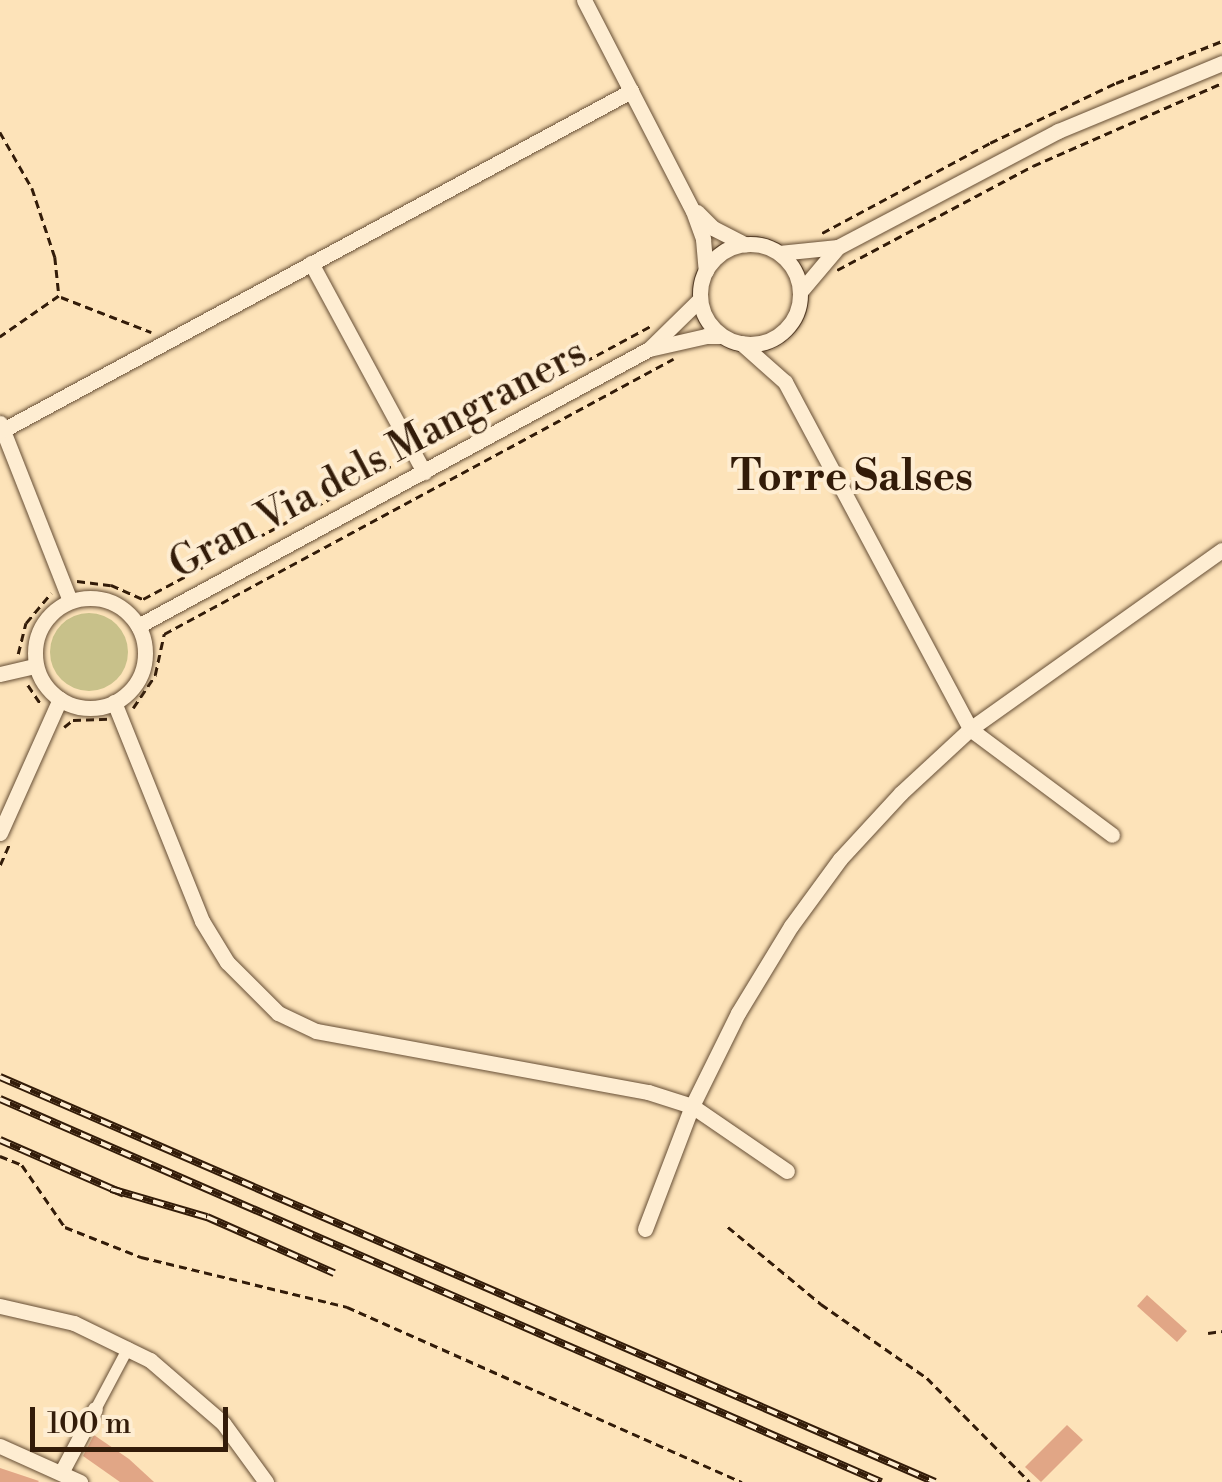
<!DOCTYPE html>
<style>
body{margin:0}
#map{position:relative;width:1222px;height:1482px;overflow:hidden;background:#fde3b9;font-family:"Libre Bodoni",serif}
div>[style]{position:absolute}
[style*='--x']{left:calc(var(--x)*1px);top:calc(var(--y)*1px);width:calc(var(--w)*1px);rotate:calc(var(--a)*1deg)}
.green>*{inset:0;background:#c8c18a}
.round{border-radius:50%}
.building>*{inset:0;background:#e1a686}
.path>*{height:2.5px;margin-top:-1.25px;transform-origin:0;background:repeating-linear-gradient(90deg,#331c09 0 8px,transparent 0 13px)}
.path>.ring{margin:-1.25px;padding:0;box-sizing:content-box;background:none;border:2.5px solid #331c09;border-radius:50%}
.roads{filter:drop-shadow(0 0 2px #664e35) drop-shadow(0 0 2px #664e35)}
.pedestrian>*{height:11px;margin:-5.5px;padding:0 5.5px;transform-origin:5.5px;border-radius:5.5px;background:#feedd2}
.minor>*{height:15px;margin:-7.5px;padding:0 7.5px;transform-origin:7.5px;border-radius:7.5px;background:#feedd2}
.minor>.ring{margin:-7.5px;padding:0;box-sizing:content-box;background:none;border:15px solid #feedd2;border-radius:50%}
.rail>*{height:8px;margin-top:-4px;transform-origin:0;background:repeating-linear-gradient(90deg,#feedd2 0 11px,#331c09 0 22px);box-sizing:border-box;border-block:2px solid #331c09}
span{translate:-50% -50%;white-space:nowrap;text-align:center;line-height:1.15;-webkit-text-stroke:8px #feedd2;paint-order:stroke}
.street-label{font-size:40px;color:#331c09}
.neighbourhood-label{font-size:42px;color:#331c09;font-weight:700}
.scale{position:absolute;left:30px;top:1407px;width:198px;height:45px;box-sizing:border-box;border:5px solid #331c09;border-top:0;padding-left:12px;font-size:30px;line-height:35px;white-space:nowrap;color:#331c09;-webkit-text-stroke:8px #feedd2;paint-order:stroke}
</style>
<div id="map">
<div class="green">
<div class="round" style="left:50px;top:613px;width:78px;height:78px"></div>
</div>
<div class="building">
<div style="clip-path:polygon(1147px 1295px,1187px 1331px,1177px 1342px,1137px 1306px)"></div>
<div style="clip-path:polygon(1067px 1425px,1083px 1440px,1041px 1482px,1025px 1467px)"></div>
<div style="clip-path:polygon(94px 1435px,129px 1459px,154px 1482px,120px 1482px,83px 1456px)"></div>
<div style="clip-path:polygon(0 1468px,39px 1481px,38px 1482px,0 1482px)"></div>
</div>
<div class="path">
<div style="--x:0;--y:132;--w:64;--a:60.3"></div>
<div style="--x:32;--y:188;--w:73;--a:71.6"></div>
<div style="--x:55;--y:257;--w:39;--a:84"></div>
<div style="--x:59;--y:296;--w:72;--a:145.2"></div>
<div style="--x:822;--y:233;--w:191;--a:-28.2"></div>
<div style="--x:990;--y:143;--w:140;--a:-25.5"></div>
<div style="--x:1116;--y:83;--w:114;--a:-21.6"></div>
<div class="ring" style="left:693px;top:237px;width:113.5px;height:113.5px"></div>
<div style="--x:837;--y:270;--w:222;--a:-28"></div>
<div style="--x:1033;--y:166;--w:206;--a:-23.7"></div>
<div style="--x:61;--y:297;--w:97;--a:21.3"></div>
<div style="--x:425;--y:448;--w:257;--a:-28.4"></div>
<div style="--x:77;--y:581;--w:34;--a:7"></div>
<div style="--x:111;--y:585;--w:35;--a:24"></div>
<div style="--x:143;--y:599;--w:292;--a:-28.2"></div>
<div style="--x:18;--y:654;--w:32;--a:-76"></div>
<div style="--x:26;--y:623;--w:39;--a:-50"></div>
<div style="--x:28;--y:685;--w:22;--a:56"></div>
<div style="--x:133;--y:708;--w:40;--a:-56"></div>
<div style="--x:155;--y:675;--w:42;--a:-77.6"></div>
<div style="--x:164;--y:634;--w:579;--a:-28.38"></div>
<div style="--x:64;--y:727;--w:11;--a:-38"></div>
<div style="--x:73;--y:720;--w:35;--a:-2"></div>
<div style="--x:0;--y:865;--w:24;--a:-66"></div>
<div style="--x:0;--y:1156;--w:24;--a:22"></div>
<div style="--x:22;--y:1165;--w:75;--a:55.3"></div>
<div style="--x:65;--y:1227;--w:82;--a:21.5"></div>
<div style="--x:141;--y:1257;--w:212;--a:13.6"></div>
<div style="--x:347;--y:1307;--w:432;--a:23.9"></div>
<div style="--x:728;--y:1227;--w:121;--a:39.6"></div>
<div style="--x:821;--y:1304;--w:129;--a:34.9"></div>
<div style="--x:927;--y:1378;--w:146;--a:45.3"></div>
<div style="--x:1208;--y:1333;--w:14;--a:-8"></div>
</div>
<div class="roads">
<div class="pedestrian">
<div style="--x:95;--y:1409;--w:70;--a:-62"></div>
</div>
<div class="minor">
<div style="--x:584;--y:0;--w:237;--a:62.7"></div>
<div style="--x:693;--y:211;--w:30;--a:70"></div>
<div style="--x:703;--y:239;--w:32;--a:85"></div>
<div style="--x:697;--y:212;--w:23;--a:45"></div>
<div style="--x:713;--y:228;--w:36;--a:27"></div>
<div class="ring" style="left:700px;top:244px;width:85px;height:85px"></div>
<div style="--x:779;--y:253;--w:59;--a:-5.8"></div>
<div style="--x:311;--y:263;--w:238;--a:61.6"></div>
<div style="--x:800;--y:292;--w:59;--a:-49.8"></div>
<div style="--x:838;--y:247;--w:249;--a:-27.8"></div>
<div style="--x:1058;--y:131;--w:178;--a:-22.5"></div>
<div style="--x:741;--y:343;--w:59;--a:41.6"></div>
<div style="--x:785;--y:382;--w:393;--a:61.9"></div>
<div style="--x:970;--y:729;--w:177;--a:36.7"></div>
<div style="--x:649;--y:349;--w:71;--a:-44.4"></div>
<div style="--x:0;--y:423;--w:191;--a:68.5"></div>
<div style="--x:3;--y:430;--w:714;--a:-28.36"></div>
<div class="ring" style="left:35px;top:598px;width:95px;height:95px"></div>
<div style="--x:138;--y:626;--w:581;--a:-28.46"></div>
<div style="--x:649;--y:349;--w:58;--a:-12.8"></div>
<div style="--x:706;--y:336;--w:16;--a:0"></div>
<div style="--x:0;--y:674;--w:37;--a:-13"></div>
<div style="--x:114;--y:702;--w:236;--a:68.1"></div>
<div style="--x:202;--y:921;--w:48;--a:58.6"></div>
<div style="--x:227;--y:962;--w:72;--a:45"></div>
<div style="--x:278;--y:1013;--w:42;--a:25.3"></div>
<div style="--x:316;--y:1031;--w:338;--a:10.4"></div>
<div style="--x:648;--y:1092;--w:46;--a:17.7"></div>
<div style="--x:692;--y:1106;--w:115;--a:34.4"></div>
<div style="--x:0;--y:833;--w:147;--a:-65.9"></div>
<div style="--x:645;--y:1229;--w:132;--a:-69.1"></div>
<div style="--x:692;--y:1106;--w:104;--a:-63.7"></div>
<div style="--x:738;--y:1013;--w:102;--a:-58.7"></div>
<div style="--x:791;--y:926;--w:83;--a:-53.8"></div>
<div style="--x:840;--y:859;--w:90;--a:-47.3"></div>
<div style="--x:901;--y:793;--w:94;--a:-42.8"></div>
<div style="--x:970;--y:729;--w:309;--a:-35.4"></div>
<div style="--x:0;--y:1306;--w:76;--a:12.9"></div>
<div style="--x:74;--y:1323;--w:85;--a:26"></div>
<div style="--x:150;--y:1360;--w:96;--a:40.8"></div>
<div style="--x:223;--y:1423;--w:73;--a:53.9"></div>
<div style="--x:0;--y:1446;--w:88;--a:24.2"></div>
<div style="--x:62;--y:1471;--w:70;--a:-62"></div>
</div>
</div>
<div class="rail">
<div style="--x:0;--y:1077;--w:1019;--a:23.42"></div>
<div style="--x:0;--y:1099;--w:961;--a:23.5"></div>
<div style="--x:0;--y:1140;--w:135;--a:23.5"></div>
<div style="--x:111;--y:1189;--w:100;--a:16.3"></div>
<div style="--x:207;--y:1217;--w:139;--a:23.8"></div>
</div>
<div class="street-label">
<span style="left:378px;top:459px;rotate:-28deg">Gran Via dels Mangraners</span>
</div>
<div class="neighbourhood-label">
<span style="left:852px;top:478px">Torre Salses</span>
</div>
<div class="scale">100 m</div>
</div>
